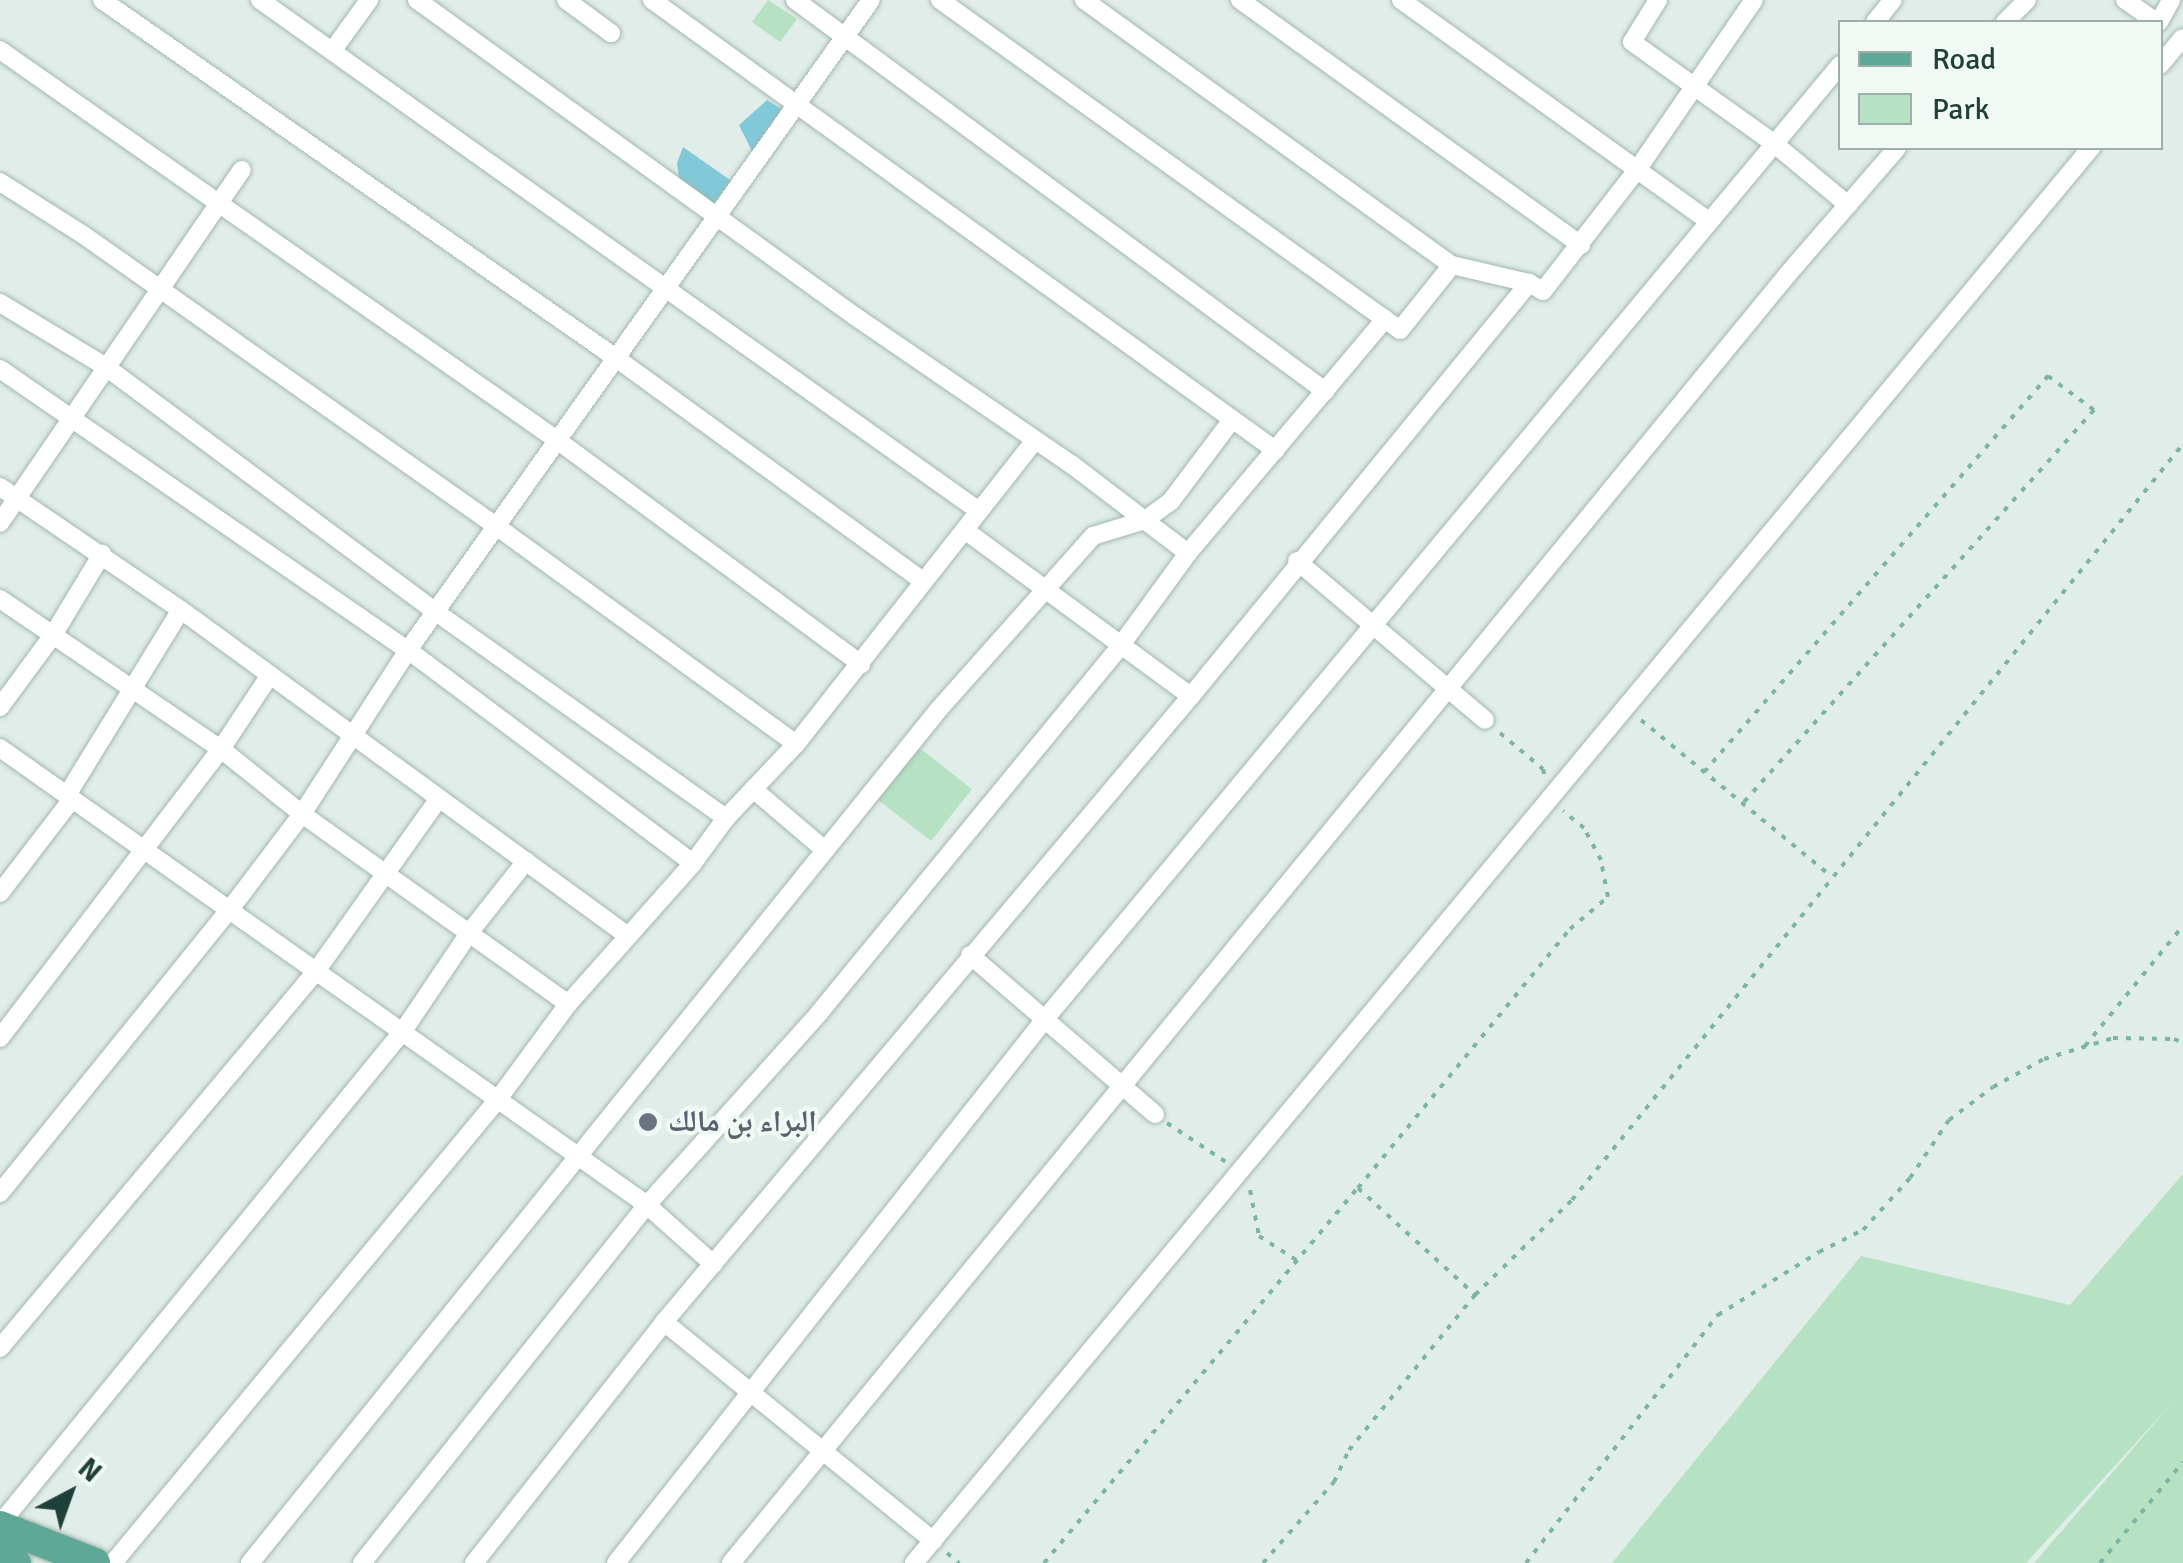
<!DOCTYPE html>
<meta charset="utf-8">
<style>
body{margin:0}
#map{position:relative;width:2183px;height:1563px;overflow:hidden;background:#e0ede8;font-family:Signika,"Noto Naskh Arabic",sans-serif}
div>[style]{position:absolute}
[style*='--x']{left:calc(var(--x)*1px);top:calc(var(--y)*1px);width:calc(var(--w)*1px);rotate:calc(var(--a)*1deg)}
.green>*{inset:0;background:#b6e1c3}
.water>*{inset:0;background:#81c9d9}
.path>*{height:4px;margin-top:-2px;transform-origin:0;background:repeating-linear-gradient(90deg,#7db5a4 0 5px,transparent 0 13px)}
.roads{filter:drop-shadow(0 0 2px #a2b6b0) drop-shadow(0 0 2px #a2b6b0)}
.street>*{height:18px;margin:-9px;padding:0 9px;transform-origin:9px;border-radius:9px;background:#fff}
.primary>*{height:30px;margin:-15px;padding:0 15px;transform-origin:15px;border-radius:15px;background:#5fa897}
.dots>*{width:28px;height:28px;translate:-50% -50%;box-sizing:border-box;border:5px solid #f1f9f5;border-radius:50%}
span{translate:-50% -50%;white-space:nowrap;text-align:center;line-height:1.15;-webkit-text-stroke:8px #f1f9f5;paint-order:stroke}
.worship-label{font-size:30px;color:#5b616d;font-weight:700}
.left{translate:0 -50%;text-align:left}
.legend{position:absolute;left:1838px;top:20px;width:325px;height:130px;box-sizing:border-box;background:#f1f9f5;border:2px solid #9dafa9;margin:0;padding:12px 18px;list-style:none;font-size:30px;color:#1f4038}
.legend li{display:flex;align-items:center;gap:20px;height:50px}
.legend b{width:50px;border:2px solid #9dafa9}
.north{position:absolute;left:20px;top:1443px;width:100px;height:100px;-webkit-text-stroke:8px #f1f9f5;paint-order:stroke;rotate:41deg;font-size:28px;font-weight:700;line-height:40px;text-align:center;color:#1f4038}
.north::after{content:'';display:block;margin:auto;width:35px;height:45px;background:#1f4038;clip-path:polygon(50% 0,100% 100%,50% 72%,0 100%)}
</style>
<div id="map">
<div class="green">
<div style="clip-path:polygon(768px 0,797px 19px,780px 42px,752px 22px)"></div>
<div style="clip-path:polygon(918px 747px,972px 789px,931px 841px,877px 799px)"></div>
<div style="clip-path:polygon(2183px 1174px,2183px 1563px,2034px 1563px,2174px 1401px,2026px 1563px,1612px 1563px,1861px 1256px,2070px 1305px)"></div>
</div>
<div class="water">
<div style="clip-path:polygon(767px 100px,785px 111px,753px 153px,739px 125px)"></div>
<div style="clip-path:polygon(683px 147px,733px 182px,717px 206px,679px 179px,677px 163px)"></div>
</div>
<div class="path">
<div style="--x:1641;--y:720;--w:246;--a:39.4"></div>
<div style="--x:1500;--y:733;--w:56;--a:39.9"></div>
<div style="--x:1543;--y:769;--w:9;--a:77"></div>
<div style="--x:1704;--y:772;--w:525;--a:-49.02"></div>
<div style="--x:2048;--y:376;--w:57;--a:36.5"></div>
<div style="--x:2094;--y:410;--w:527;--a:131.77"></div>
<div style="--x:2085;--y:1046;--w:155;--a:-50.8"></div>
<div style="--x:1167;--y:1123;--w:71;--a:33.5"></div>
<div style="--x:1358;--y:1188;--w:335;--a:-50.7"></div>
<div style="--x:1570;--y:929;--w:50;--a:-40.1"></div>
<div style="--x:1608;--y:897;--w:38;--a:-101"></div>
<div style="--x:1601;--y:860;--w:36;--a:-118"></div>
<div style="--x:1584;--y:828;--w:27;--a:-141"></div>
<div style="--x:1250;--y:1190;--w:47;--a:78.9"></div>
<div style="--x:1259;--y:1236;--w:46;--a:32.7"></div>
<div style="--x:947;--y:1553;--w:16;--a:40"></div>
<div style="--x:1044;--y:1563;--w:489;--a:-50.1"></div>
<div style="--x:1358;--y:1188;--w:159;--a:42.4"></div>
<div style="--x:1475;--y:1295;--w:136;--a:-44.4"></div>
<div style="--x:1572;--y:1200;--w:972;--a:-51.05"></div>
<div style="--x:1263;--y:1563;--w:108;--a:-48.8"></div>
<div style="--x:1334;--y:1482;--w:35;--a:-65"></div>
<div style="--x:1349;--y:1450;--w:200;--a:-50.9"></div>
<div style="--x:1526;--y:1563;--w:314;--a:-52.3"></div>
<div style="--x:1718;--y:1315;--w:119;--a:-32"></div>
<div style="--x:1819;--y:1252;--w:49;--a:-26.6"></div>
<div style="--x:1863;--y:1230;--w:70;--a:-47.9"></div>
<div style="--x:1910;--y:1178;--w:70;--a:-56.1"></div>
<div style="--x:1949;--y:1120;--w:55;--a:-36.9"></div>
<div style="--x:1993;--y:1087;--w:58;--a:-28.8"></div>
<div style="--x:2044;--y:1059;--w:72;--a:-16.9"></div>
<div style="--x:2113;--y:1038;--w:61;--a:0.9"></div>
<div style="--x:2174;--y:1039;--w:10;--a:24"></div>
<div style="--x:2100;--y:1563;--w:131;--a:-50.6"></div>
</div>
<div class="roads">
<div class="street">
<div style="--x:102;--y:0;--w:626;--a:34.86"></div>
<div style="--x:616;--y:358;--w:378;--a:36"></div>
<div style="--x:260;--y:0;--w:882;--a:35.4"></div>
<div style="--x:417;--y:0;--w:541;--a:35.83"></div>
<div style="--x:856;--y:317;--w:260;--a:34.4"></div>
<div style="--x:1071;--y:464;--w:147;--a:37.3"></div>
<div style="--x:566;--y:0;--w:56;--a:36.3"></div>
<div style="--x:652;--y:0;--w:769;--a:35.84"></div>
<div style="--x:795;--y:0;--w:659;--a:36.42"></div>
<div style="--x:940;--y:0;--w:566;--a:35.66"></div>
<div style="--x:1400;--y:330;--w:83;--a:-51.3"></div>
<div style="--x:1452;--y:265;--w:79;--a:13.2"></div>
<div style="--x:1529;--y:283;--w:16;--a:30"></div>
<div style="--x:1543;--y:291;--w:153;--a:-52.2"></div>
<div style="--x:1637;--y:170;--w:206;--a:-55.5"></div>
<div style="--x:1084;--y:0;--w:453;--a:35.8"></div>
<div style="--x:1240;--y:0;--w:420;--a:35.7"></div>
<div style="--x:1401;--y:0;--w:378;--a:35.7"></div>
<div style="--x:1658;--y:0;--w:49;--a:121.8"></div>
<div style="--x:1632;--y:42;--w:171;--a:35.5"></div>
<div style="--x:1771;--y:141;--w:100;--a:39.7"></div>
<div style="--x:2125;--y:0;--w:39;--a:35"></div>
<div style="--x:1875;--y:22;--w:28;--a:-51"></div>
<div style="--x:2005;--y:22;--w:31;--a:-45"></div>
<div style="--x:2159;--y:22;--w:25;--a:-61"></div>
<div style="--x:0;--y:50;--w:680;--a:35"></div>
<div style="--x:557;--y:440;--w:378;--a:36.4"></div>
<div style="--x:333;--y:50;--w:62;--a:-54.2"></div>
<div style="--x:2160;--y:65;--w:35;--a:-50"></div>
<div style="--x:0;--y:182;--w:97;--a:32.4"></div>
<div style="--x:82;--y:234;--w:507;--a:35.2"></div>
<div style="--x:496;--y:526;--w:371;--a:36"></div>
<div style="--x:0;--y:303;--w:124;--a:31.1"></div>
<div style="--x:106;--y:367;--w:411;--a:36.6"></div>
<div style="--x:436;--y:612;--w:356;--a:35.4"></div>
<div style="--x:0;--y:369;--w:495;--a:34.6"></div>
<div style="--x:408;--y:650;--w:356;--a:36.8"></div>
<div style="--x:0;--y:487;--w:219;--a:34.2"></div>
<div style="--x:181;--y:610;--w:553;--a:36.1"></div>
<div style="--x:0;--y:523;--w:428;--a:-55.6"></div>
<div style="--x:966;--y:531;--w:279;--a:36.3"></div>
<div style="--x:1297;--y:561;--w:246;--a:40.2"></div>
<div style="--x:0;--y:599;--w:267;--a:34.2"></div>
<div style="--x:221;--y:749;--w:104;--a:38.7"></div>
<div style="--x:302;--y:814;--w:327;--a:35.5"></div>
<div style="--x:0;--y:707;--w:89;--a:-53.6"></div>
<div style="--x:53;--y:635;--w:95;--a:-58.8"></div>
<div style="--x:0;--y:748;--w:792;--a:35.23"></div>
<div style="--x:647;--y:1205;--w:89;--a:41.8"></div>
<div style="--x:753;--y:789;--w:94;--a:40.3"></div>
<div style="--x:67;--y:795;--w:217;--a:-58.4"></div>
<div style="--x:0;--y:893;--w:118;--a:-52.5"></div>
<div style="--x:970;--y:955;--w:244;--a:40.7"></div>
<div style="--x:0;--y:1038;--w:364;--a:-52.6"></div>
<div style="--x:221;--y:749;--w:89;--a:-56.5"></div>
<div style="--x:0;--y:1193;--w:367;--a:-51"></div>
<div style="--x:231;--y:908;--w:118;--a:-52.9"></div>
<div style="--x:302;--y:814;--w:195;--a:-57.1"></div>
<div style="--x:408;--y:650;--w:798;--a:-54.54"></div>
<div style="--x:664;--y:1322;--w:347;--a:39.1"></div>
<div style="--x:0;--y:1348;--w:493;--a:-50"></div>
<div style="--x:317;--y:970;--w:209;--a:-54.6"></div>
<div style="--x:0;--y:1524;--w:637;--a:-50.74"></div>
<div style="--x:403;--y:1031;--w:118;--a:-56"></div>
<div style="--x:469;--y:933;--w:92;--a:-51.6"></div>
<div style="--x:113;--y:1563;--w:604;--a:-50.3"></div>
<div style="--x:499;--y:1098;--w:117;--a:-53.7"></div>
<div style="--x:568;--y:1004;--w:188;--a:-48.4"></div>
<div style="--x:693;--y:863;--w:56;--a:-53.7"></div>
<div style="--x:726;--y:818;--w:102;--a:-46.6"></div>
<div style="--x:796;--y:744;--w:385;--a:-51.8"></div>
<div style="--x:250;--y:1563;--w:1097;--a:-51.1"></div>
<div style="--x:939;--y:709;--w:232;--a:-48.3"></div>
<div style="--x:1093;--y:536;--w:54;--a:-17.1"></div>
<div style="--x:1145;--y:520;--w:32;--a:-36"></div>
<div style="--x:1171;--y:501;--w:100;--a:-53.1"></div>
<div style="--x:362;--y:1563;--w:458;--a:-51.5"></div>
<div style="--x:647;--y:1205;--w:258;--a:-48.1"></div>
<div style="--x:819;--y:1013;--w:476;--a:-50.6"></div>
<div style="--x:1121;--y:645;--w:114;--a:-53.9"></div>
<div style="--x:1188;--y:553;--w:306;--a:-49.9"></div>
<div style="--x:474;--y:1563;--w:307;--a:-51.7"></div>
<div style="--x:664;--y:1322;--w:818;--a:-49.91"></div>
<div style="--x:1191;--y:696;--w:534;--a:-50.7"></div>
<div style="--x:616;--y:1563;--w:693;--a:-51.74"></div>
<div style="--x:1045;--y:1019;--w:1242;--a:-50.19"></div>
<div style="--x:731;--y:1563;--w:1666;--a:-50.65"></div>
<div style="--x:1787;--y:275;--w:168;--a:-49.1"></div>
<div style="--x:914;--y:1563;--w:1841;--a:-50.25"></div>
</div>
<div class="primary">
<div style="--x:0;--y:1526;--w:102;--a:21.3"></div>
<div style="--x:0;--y:1557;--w:17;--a:21"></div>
</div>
</div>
<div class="dots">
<div style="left:648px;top:1122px;background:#6b7280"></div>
</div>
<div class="worship-label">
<span class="left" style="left:668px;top:1122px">البراء بن مالك</span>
</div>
<ul class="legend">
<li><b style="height:12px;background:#5fa897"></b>Road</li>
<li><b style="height:28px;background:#b6e1c3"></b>Park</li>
</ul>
<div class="north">N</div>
</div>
